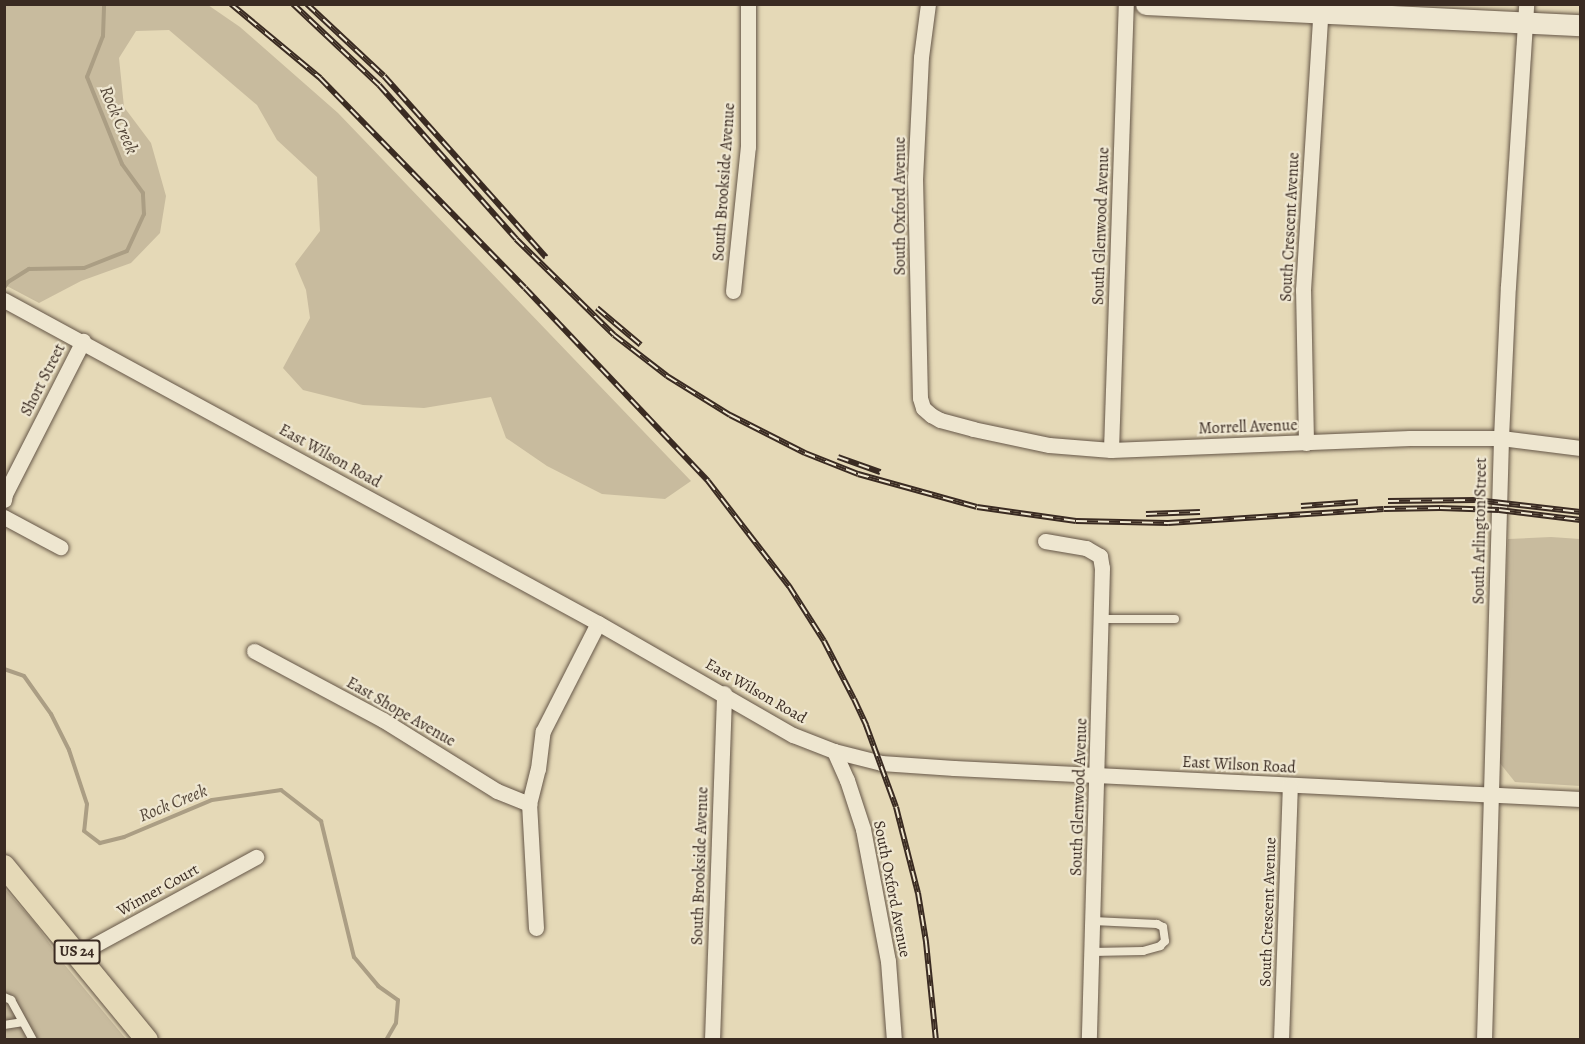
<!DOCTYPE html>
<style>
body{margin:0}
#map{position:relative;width:1585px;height:1044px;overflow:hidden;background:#e5d9b7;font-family:Alegreya,serif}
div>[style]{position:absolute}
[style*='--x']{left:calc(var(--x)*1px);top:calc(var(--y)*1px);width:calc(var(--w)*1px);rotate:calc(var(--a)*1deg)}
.green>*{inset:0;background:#c8bb9e}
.stream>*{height:4px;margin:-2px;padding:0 2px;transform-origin:2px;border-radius:2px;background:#ab9e84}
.roads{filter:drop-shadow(0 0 2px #655647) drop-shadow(0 0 2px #655647)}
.lane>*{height:8px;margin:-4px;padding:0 4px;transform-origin:4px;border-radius:4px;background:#eee6d0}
.street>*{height:15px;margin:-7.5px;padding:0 7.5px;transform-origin:7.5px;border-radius:7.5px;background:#eee6d0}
.secondary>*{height:21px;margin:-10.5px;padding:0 10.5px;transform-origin:10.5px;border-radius:10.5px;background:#eee6d0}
.primary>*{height:22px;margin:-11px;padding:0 11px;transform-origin:11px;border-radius:11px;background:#e5d9b7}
.rail>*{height:6px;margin-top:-3px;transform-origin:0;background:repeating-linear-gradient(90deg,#eee6d0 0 11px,#3a2b22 0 22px);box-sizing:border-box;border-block:2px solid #3a2b22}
span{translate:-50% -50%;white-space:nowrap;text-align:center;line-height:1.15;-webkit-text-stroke:4.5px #eee6d0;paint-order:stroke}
.shield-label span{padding:2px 4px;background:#eee6d0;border:2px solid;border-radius:4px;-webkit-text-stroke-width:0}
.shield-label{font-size:15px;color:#3a2b22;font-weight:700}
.street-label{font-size:16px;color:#3a2b22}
.water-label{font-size:18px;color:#56483a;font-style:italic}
.frame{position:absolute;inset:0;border:6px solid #3a2b22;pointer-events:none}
</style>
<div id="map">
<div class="green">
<div style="clip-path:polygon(4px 5px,208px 5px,240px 27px,338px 113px,691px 481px,665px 499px,602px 494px,547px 466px,506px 438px,491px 397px,424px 408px,363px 405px,303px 390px,283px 368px,310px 318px,306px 290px,295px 264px,320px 231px,317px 177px,277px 140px,257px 105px,169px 30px,136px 31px,119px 58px,124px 107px,151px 143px,166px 196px,160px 233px,131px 263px,81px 281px,39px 303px,5px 285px)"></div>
<div style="clip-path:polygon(1551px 537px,1580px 539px,1580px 786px,1515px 782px,1499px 762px,1508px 539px)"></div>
<div style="clip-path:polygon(4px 888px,35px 923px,64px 964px,126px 1039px,5px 1039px)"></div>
</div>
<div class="stream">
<div style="--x:4;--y:288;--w:7;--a:-56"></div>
<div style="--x:8;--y:282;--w:25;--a:-32"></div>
<div style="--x:29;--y:269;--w:55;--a:-1"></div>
<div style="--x:84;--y:268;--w:46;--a:-21.6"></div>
<div style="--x:127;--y:251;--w:41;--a:-65.3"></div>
<div style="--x:144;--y:214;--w:21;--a:-93"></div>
<div style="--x:143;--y:193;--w:36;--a:-126"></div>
<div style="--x:122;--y:164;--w:94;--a:-111.9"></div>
<div style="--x:87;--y:77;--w:44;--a:-68.7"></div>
<div style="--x:103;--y:36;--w:32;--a:-88"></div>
<div style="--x:4;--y:669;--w:21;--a:19"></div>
<div style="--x:24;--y:676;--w:47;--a:54.6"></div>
<div style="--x:51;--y:714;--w:40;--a:63.4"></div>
<div style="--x:69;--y:750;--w:57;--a:71.6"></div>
<div style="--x:87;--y:804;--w:27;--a:96"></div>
<div style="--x:84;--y:831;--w:20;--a:37"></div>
<div style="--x:100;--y:843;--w:25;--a:-14"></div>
<div style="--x:124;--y:837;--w:95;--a:-22.8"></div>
<div style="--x:212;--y:800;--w:70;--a:-8.2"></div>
<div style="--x:281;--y:790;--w:51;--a:37.8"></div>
<div style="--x:321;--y:821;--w:140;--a:76.4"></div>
<div style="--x:354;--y:957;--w:38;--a:50"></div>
<div style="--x:378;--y:986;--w:24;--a:35"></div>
<div style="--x:398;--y:1000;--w:23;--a:95"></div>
<div style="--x:396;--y:1023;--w:20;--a:120"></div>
</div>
<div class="roads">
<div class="lane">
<div style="--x:1101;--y:619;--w:74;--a:0"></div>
<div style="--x:1092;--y:952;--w:51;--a:-1.1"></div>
<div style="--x:1143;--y:951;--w:18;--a:-16"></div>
<div style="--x:1160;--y:946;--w:7;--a:-45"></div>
<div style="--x:1165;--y:941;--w:14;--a:-98"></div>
<div style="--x:1163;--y:927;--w:7;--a:-153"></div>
<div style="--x:1157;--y:924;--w:64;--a:-177.3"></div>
<div style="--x:4;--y:997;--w:8;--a:23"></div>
<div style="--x:11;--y:1000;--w:46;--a:61.2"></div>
<div style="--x:4;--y:1025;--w:18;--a:-9"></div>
</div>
<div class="street">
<div style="--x:928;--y:4;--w:53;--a:97.5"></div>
<div style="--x:921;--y:57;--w:121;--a:92.8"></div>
<div style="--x:915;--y:178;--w:220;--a:88.7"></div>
<div style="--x:920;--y:398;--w:10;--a:73"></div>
<div style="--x:923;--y:408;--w:11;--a:41"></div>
<div style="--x:931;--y:415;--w:10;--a:29"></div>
<div style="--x:940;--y:420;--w:34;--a:15"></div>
<div style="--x:973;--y:429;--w:78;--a:11.9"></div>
<div style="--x:1049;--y:445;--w:62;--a:4.6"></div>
<div style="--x:1111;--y:450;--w:299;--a:-2.3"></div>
<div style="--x:1410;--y:438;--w:91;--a:0"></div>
<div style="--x:1501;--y:438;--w:80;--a:7.2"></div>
<div style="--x:733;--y:291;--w:145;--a:-84.1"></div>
<div style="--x:748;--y:147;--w:143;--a:-90"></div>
<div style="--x:4;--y:300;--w:676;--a:28.54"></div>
<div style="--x:598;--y:623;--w:225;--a:29.9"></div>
<div style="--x:793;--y:735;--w:44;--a:21.3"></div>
<div style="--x:834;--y:751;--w:49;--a:14.3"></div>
<div style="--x:881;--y:763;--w:73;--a:3.9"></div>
<div style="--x:954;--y:768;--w:627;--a:2.84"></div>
<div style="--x:1306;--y:443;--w:153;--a:-91.1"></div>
<div style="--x:1303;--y:290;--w:287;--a:-86.4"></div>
<div style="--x:1111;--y:450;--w:446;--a:-88.1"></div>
<div style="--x:4;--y:500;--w:6;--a:-81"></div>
<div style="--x:5;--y:494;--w:172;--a:-63"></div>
<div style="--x:4;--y:517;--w:64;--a:28.2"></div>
<div style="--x:1045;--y:541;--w:42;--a:9.7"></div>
<div style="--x:1086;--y:548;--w:16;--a:30"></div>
<div style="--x:1100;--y:556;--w:12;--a:81"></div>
<div style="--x:1102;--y:568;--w:472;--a:91.6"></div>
<div style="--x:254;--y:651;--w:146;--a:28.1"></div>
<div style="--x:383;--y:720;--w:134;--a:31.9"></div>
<div style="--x:497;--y:791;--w:35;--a:22"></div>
<div style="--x:834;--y:751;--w:32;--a:66"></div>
<div style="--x:847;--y:780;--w:52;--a:71.9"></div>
<div style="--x:863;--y:829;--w:134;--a:79.3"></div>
<div style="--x:888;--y:961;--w:79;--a:85.7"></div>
<div style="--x:536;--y:928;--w:124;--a:-93.2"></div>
<div style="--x:529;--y:804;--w:36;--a:-76"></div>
<div style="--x:538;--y:769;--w:38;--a:-83"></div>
<div style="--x:543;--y:731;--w:121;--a:-63"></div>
<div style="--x:78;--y:954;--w:203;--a:-28.6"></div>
<div style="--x:712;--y:1040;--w:347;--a:-88"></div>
<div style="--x:1281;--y:1040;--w:255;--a:-88"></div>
<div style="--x:1484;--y:1040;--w:602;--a:-88.38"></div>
<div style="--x:1501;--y:438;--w:152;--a:-87.4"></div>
<div style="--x:1508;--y:286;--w:283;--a:-86.3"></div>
</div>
<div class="secondary">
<div style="--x:1146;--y:4;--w:435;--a:2.8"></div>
</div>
<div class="primary">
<div style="--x:4;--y:866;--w:225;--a:50.6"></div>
</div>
</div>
<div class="rail">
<div style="--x:231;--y:4;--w:116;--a:39.7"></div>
<div style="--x:320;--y:78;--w:293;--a:45.7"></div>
<div style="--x:525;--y:288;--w:266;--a:46.5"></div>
<div style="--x:708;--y:481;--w:133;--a:52.4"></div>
<div style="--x:789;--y:586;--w:65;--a:57.5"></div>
<div style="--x:824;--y:641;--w:65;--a:62.7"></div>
<div style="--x:854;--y:699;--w:29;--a:65"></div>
<div style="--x:866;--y:725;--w:87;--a:69.9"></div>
<div style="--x:896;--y:807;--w:89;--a:75.7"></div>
<div style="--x:918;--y:893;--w:50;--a:80.7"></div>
<div style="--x:926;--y:942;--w:99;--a:84.2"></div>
<div style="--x:293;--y:4;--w:118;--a:43.3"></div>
<div style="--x:379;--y:85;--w:206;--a:48.3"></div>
<div style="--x:516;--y:239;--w:137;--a:44.4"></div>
<div style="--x:614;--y:335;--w:67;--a:37.7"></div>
<div style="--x:667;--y:376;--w:74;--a:31.8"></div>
<div style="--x:730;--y:415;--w:84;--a:26.9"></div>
<div style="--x:805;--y:453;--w:57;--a:21.6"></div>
<div style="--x:858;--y:474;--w:123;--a:15.5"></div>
<div style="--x:977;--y:507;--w:100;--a:8"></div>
<div style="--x:1076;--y:521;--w:92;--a:1.2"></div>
<div style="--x:1168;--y:523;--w:216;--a:-3.7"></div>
<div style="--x:1384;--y:509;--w:56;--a:-1"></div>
<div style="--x:1440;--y:508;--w:59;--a:1.9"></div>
<div style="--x:1499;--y:510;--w:82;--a:7"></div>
<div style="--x:307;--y:4;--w:105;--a:43.1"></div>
<div style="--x:384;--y:76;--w:243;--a:48.2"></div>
<div style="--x:597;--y:308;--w:57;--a:40.1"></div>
<div style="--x:838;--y:457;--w:45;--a:19.7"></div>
<div style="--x:1388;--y:501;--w:88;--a:-0.7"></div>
<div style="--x:1476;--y:500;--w:105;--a:6.6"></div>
<div style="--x:1301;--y:506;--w:57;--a:-4"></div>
<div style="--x:1146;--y:514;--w:54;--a:-2.1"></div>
</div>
<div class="shield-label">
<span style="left:77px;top:952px">US 24</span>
</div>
<div class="street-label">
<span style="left:724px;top:182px;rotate:-86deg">South Brookside Avenue</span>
<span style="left:900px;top:206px;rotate:-90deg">South Oxford Avenue</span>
<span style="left:1101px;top:226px;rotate:-88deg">South Glenwood Avenue</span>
<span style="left:1290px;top:227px;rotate:-87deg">South Crescent Avenue</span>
<span style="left:43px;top:380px;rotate:-63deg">Short Street</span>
<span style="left:1248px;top:427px;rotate:-2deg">Morrell Avenue</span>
<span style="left:330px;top:456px;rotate:29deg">East Wilson Road</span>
<span style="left:1480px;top:531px;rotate:-89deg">South Arlington Street</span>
<span style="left:756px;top:691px;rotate:30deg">East Wilson Road</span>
<span style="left:401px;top:712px;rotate:30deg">East Shope Avenue</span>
<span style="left:1239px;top:765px;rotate:3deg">East Wilson Road</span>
<span style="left:1079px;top:797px;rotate:-88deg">South Glenwood Avenue</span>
<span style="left:700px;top:866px;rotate:-88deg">South Brookside Avenue</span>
<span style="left:892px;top:889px;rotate:79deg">South Oxford Avenue</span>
<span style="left:158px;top:890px;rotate:-29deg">Winner Court</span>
<span style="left:1268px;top:912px;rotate:-88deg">South Crescent Avenue</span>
</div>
<div class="water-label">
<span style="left:119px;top:120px;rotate:67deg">Rock Creek</span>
<span style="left:173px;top:803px;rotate:-22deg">Rock Creek</span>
</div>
<div class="frame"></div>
</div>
